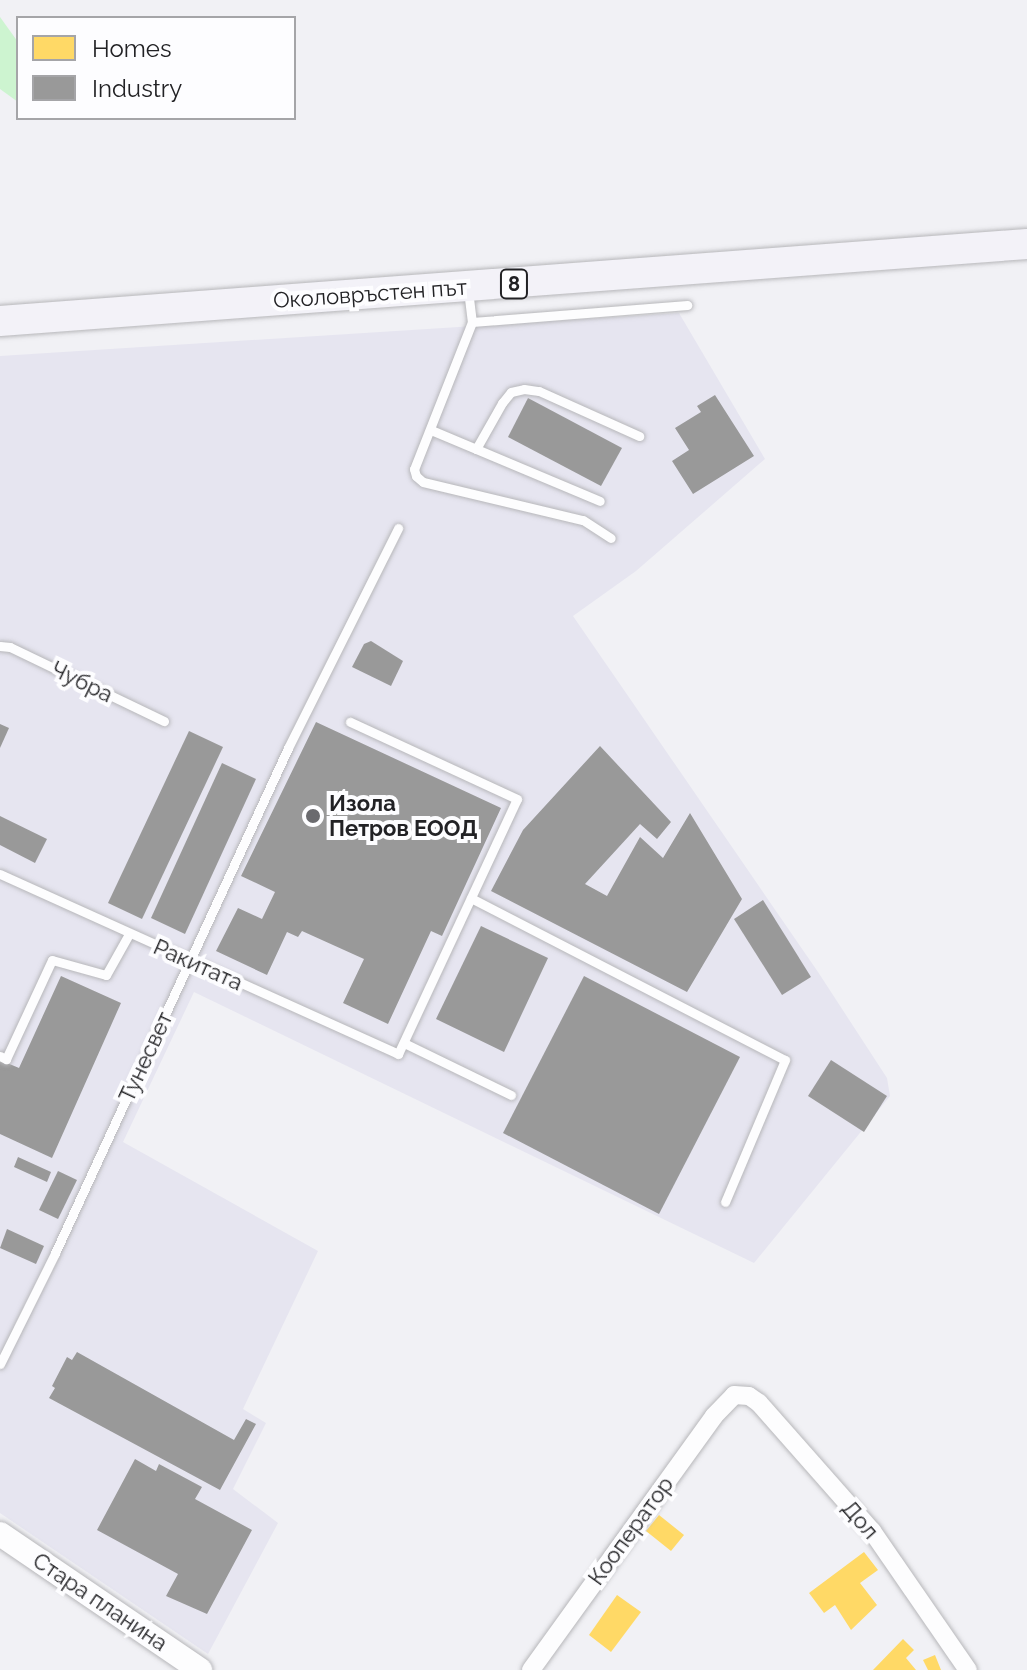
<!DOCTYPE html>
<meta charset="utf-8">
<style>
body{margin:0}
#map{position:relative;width:1027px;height:1670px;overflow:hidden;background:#f1f1f5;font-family:Raleway,sans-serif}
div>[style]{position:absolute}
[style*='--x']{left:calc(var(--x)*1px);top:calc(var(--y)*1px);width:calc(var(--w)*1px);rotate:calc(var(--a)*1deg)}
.built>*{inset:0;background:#e6e5f0}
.green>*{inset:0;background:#cdf4d0}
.homes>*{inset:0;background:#ffd966}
.industry>*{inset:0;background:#999}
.roads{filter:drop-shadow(0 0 2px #b7b7ba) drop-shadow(0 0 2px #b7b7ba)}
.service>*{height:9px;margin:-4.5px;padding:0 4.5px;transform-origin:4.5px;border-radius:4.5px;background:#fdfdfe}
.minor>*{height:18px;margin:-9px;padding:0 9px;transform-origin:9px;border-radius:9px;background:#fdfdfe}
.tertiary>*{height:24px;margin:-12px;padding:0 12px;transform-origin:12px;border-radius:12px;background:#fdfdfe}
.primary>*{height:30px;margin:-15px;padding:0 15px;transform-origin:15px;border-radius:15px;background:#f3f2f8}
.dots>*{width:22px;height:22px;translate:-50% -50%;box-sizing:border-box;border:4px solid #fdfdff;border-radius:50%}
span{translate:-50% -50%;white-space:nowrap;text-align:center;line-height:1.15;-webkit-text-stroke:8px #fdfdff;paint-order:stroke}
.shield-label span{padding:2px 6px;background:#fdfdff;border:2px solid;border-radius:6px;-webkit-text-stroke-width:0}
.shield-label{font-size:20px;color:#222225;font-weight:700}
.street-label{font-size:22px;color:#222225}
.poi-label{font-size:22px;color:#222225;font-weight:700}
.left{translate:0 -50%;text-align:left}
.legend{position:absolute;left:16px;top:16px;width:280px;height:104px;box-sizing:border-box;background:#fdfdff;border:2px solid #a5a5a8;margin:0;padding:10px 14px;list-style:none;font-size:24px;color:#222225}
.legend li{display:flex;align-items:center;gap:16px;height:40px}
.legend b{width:40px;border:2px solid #a5a5a8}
</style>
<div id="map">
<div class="built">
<div style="clip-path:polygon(679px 313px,765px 459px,636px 571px,573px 616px,818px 972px,887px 1078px,890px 1096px,754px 1263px,194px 992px,123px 1142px,318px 1251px,243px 1409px,266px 1423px,233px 1489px,278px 1523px,208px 1654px,0 1513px,0 356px)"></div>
</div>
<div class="green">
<div style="clip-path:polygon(0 17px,18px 42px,18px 102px,0 89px)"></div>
</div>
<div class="homes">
<div style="clip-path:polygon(659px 1515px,684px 1535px,671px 1551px,646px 1531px)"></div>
<div style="clip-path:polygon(864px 1552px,878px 1570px,860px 1583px,877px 1605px,851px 1630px,835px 1605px,824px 1613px,809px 1593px)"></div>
<div style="clip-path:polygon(617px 1595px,641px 1612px,611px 1652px,589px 1635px)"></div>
<div style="clip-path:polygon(903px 1639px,914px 1650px,906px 1658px,916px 1670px,873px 1670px)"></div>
<div style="clip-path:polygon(935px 1655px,941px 1670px,928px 1670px,923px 1660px)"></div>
</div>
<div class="industry">
<div style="clip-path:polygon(715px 395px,754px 456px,693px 494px,672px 461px,689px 450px,675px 428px,701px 412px,697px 406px)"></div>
<div style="clip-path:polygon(528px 398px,622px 448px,601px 486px,508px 437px)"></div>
<div style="clip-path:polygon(371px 641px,403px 661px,391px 686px,352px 667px,364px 644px)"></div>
<div style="clip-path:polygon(316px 722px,501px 808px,442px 936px,431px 931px,388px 1024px,343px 1003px,364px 959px,302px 931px,298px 937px,287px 932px,267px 975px,216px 951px,238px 908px,262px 919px,275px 892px,241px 876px)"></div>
<div style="clip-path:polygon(0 724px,9px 728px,0 748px)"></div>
<div style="clip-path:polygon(189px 731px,223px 747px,142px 919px,108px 903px)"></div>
<div style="clip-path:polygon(600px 746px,671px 822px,657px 839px,640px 824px,585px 884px,607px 896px,640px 837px,663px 858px,690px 813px,742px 899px,687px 992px,491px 891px,523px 830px)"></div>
<div style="clip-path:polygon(222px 763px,256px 779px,185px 934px,151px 918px)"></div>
<div style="clip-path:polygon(0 816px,47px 839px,35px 863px,0 845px)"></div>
<div style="clip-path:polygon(763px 900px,811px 977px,782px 995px,734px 919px)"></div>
<div style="clip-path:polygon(481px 926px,548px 958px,504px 1052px,436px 1019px)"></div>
<div style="clip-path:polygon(61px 976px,121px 1003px,52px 1158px,0 1134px,0 1060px,19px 1068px)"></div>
<div style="clip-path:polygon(584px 976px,740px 1057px,659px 1214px,503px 1133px)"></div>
<div style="clip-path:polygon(831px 1060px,887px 1096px,864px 1132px,808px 1096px)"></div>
<div style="clip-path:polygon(18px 1157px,51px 1172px,47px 1182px,14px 1167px)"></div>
<div style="clip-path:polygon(58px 1171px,77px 1180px,58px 1219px,39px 1210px)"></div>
<div style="clip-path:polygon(7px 1229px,44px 1246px,36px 1264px,0 1248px)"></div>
<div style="clip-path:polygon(77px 1352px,234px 1440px,246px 1419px,256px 1424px,220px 1490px,49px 1398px,55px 1388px,52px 1386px,67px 1357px,72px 1360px)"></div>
<div style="clip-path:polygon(135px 1459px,156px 1471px,159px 1464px,202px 1487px,195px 1499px,252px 1530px,207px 1614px,166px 1596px,178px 1574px,97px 1530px)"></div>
</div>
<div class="roads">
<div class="service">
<div style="--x:468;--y:290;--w:32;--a:83"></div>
<div style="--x:472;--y:322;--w:158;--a:111.5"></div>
<div style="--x:414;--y:469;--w:7;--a:74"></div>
<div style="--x:416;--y:476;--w:9;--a:41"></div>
<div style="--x:423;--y:482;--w:164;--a:13.4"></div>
<div style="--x:583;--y:520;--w:33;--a:33"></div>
<div style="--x:472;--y:322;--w:216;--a:-4.5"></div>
<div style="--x:431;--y:430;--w:183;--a:22.8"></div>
<div style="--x:476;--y:449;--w:53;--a:-60.5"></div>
<div style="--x:502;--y:403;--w:14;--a:-51"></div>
<div style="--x:511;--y:392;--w:13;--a:-13"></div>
<div style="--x:524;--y:389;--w:15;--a:8"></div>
<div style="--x:539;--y:391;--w:110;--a:24.2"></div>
<div style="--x:0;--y:646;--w:10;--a:6"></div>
<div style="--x:10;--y:647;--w:171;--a:25.7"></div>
<div style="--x:0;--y:874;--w:437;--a:24.3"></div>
<div style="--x:398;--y:1054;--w:281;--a:-65"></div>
<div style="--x:517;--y:799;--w:184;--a:-155.2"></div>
<div style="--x:471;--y:898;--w:353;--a:27.3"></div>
<div style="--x:785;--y:1060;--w:154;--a:112.9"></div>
<div style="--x:404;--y:1043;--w:119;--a:25.9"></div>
<div style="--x:0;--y:1056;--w:7;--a:27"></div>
<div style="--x:6;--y:1059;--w:109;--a:-65.1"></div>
<div style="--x:52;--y:960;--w:56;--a:15.5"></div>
<div style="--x:106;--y:975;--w:47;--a:-60.7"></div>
<div style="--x:0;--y:1364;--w:124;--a:-63.6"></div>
<div style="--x:55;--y:1253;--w:556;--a:-65.23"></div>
<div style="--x:288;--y:748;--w:246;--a:-63.4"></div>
</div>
<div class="minor">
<div style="--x:531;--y:1670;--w:313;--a:-54.2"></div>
<div style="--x:714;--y:1416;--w:29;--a:-46"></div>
<div style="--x:734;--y:1395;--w:15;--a:4"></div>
<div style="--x:749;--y:1396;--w:12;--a:35"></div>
<div style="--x:759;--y:1403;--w:171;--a:48.6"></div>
<div style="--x:872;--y:1531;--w:169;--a:55.4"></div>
</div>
<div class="tertiary">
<div style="--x:0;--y:1534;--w:242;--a:34.2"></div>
</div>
<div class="primary">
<div style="--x:0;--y:321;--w:1030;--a:-4.29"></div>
</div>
</div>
<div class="dots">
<div style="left:313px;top:816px;background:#6a6a6e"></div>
</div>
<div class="shield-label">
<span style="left:514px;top:284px">8</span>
</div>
<div class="street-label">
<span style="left:370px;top:294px;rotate:-4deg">Околовръстен път</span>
<span style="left:82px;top:682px;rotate:26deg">Чубра</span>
<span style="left:198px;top:965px;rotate:24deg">Ракитата</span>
<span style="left:146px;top:1057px;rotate:-65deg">Тунесвет</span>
<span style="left:860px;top:1520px;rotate:49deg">Дол</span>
<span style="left:631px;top:1531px;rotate:-54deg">Кооператор</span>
<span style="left:100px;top:1602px;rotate:34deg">Стара планина</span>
</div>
<div class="poi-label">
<span class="left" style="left:329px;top:816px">Изола<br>Петров ЕООД</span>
</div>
<ul class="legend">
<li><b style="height:22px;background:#ffd966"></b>Homes</li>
<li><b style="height:22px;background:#999"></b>Industry</li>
</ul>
</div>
